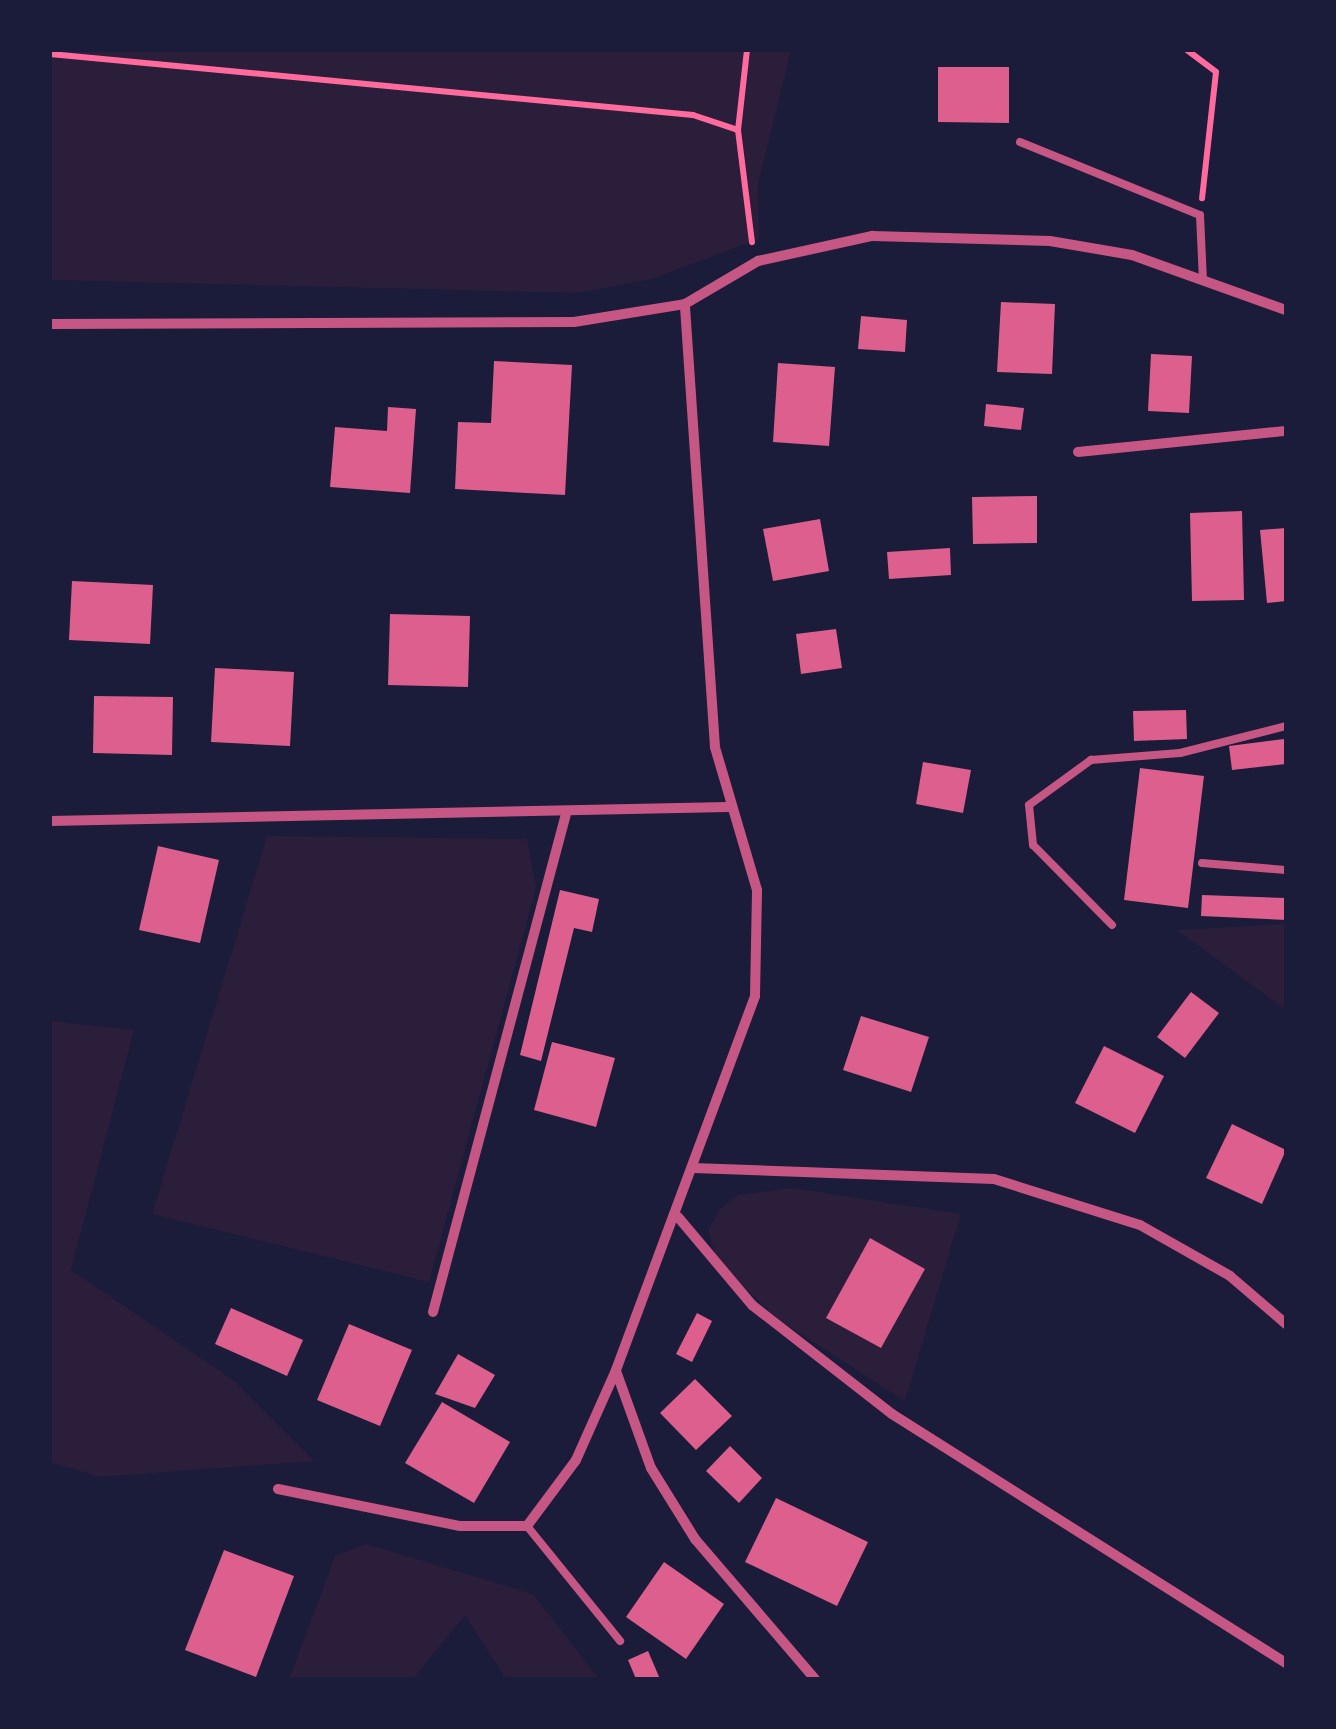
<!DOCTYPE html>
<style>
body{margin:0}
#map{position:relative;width:1336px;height:1729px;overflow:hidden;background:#1b1b3a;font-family:"Alegreya Sans",sans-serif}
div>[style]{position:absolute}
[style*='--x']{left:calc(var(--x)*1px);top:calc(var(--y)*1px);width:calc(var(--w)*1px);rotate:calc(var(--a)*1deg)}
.green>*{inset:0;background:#2a1e3b}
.building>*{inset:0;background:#dd5f8e}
.path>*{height:6px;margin:-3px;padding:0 3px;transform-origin:3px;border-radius:3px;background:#ff6b9d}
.service>*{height:8px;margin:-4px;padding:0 4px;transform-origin:4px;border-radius:4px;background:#c65784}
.minor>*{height:10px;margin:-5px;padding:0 5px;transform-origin:5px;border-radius:5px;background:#c65784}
span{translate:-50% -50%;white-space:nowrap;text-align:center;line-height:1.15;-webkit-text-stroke:8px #1b1b3a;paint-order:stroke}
.frame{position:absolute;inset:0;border:52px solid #1b1b3a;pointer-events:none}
</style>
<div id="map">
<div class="green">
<div style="clip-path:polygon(50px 50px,791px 50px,758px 184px,759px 239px,652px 279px,579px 293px,50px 280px)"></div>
<div style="clip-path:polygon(267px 836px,527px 839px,536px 888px,429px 1282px,152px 1214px)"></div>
<div style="clip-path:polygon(1286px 924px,1286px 1010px,1177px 930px)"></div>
<div style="clip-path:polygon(50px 1021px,134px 1030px,71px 1270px,233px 1380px,314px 1461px,100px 1477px,50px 1462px)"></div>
<div style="clip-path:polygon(792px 1188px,961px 1214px,905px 1401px,779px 1320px,717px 1262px,708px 1230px,720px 1209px,738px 1195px)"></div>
<div style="clip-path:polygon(366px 1544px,533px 1594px,599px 1679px,506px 1679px,465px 1615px,413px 1679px,289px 1679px,335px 1556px)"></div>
</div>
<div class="building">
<div style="clip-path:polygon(938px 67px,1009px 67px,1009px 123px,938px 122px)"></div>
<div style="clip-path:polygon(1001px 302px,1055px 304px,1052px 374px,997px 372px)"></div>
<div style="clip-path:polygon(861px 316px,907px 320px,905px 352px,858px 349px)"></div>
<div style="clip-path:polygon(1151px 354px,1192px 356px,1189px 413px,1148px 411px)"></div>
<div style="clip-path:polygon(494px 361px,572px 365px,565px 495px,455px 489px,458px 422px,491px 423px)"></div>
<div style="clip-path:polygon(778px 363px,835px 367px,829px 446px,773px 442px)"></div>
<div style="clip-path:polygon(986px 404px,1024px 408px,1021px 430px,984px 426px)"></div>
<div style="clip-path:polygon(388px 407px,416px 409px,410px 493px,330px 487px,335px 427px,387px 431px)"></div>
<div style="clip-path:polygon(1037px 496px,1037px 543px,973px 544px,972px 497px)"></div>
<div style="clip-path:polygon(1242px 511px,1244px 600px,1192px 601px,1190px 513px)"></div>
<div style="clip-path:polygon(820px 519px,829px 571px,773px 581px,763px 529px)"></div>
<div style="clip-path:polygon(1286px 528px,1286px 601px,1267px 603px,1260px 530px)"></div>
<div style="clip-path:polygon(950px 548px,951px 575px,889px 579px,887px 552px)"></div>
<div style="clip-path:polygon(72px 581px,153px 585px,150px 644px,69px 640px)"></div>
<div style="clip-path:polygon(390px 614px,470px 616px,468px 687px,388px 685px)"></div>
<div style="clip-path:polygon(836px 629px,842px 668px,801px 674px,796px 634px)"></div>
<div style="clip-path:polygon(215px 668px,294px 672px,290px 746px,211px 742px)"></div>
<div style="clip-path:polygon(94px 696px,173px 697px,172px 755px,93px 753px)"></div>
<div style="clip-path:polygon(1186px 710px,1187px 739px,1134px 741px,1133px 711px)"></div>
<div style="clip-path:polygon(1284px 739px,1286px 764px,1232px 770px,1229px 746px)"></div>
<div style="clip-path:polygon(923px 762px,971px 770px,963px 813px,916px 804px)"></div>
<div style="clip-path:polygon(1140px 768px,1204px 776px,1188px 908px,1124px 900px)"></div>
<div style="clip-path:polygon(158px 846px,219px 860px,200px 943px,139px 930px)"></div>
<div style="clip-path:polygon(560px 890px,599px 899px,592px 932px,574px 928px,541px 1061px,520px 1055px)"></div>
<div style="clip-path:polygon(1202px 895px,1286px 898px,1286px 920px,1201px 916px)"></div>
<div style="clip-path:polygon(1191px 992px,1219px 1013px,1185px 1058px,1157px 1037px)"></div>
<div style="clip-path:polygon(861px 1016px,929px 1037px,911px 1092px,843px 1070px)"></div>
<div style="clip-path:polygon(552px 1042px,615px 1058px,596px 1127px,534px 1110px)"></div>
<div style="clip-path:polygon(1104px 1046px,1164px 1076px,1135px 1133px,1075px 1103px)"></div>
<div style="clip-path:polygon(1232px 1124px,1286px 1150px,1262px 1204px,1206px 1178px)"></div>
<div style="clip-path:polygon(870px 1238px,925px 1269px,881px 1348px,826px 1318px)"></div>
<div style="clip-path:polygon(231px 1308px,303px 1340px,287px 1376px,215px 1344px)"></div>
<div style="clip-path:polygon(697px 1313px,712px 1321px,692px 1362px,676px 1354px)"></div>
<div style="clip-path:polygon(349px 1324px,412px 1350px,380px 1426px,317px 1400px)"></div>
<div style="clip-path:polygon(458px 1354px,495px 1375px,475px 1408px,435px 1394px)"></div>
<div style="clip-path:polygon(695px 1379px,732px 1416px,696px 1450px,660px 1413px)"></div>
<div style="clip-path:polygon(442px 1402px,510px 1442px,474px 1503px,405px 1463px)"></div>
<div style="clip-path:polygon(730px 1446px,762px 1478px,739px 1503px,706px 1471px)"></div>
<div style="clip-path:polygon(776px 1498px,868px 1542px,837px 1606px,745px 1562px)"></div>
<div style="clip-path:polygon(224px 1550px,294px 1576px,256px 1677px,185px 1650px)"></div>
<div style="clip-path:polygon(664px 1562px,724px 1604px,686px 1659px,626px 1617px)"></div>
<div style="clip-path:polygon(648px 1651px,660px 1679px,636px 1679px,628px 1660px)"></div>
</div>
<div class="path">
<div style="--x:747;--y:50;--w:81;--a:96.4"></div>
<div style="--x:738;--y:130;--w:113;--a:82.9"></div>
<div style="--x:1187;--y:50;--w:36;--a:37"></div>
<div style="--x:1216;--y:72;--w:127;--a:96.3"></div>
<div style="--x:50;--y:54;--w:646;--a:5.42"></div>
<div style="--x:693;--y:115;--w:47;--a:18.4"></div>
</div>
<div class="service">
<div style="--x:1020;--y:142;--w:194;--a:22.1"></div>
<div style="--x:1200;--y:215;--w:66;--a:87.4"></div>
<div style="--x:1202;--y:863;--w:84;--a:4.8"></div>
<div style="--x:1112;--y:925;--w:112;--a:-134.6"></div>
<div style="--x:1033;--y:845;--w:40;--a:-95.7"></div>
<div style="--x:1029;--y:805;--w:77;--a:-36"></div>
<div style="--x:1091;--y:760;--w:89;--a:-4.5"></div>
<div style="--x:1180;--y:753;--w:109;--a:-14.3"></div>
<div style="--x:527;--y:1526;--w:148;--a:51"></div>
</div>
<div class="minor">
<div style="--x:50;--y:324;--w:524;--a:-0.22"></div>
<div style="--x:574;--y:322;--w:112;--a:-9.2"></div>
<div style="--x:685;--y:304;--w:85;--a:-30.5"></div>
<div style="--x:758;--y:261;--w:117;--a:-12.4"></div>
<div style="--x:872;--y:236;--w:178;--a:1.6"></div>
<div style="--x:1050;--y:241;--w:83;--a:9.7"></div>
<div style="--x:1132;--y:255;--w:164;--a:19.7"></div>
<div style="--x:1078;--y:452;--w:209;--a:-5.8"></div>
<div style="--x:50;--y:821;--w:678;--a:-1.18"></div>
<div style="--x:693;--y:1168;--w:301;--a:2.1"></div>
<div style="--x:994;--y:1179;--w:153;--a:17.5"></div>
<div style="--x:1140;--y:1225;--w:103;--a:29.5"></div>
<div style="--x:1230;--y:1276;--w:74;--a:40.6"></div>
<div style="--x:678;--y:1217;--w:115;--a:49.9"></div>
<div style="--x:752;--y:1305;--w:177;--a:37.9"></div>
<div style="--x:892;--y:1414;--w:466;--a:32.3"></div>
<div style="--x:433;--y:1312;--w:515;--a:-75.05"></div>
<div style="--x:616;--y:1371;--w:103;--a:70.2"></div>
<div style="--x:651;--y:1468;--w:84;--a:58.2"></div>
<div style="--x:695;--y:1539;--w:184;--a:49.4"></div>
<div style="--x:278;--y:1489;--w:186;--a:11.5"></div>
<div style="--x:460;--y:1526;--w:67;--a:0"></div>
<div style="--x:527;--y:1526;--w:82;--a:-53.4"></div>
<div style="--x:576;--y:1460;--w:98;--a:-66"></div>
<div style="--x:616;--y:1370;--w:399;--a:-69.6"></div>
<div style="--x:755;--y:996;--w:106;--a:-88.9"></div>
<div style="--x:757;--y:890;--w:149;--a:-106.4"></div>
<div style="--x:715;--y:747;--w:444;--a:-93.9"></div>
</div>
<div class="frame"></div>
</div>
